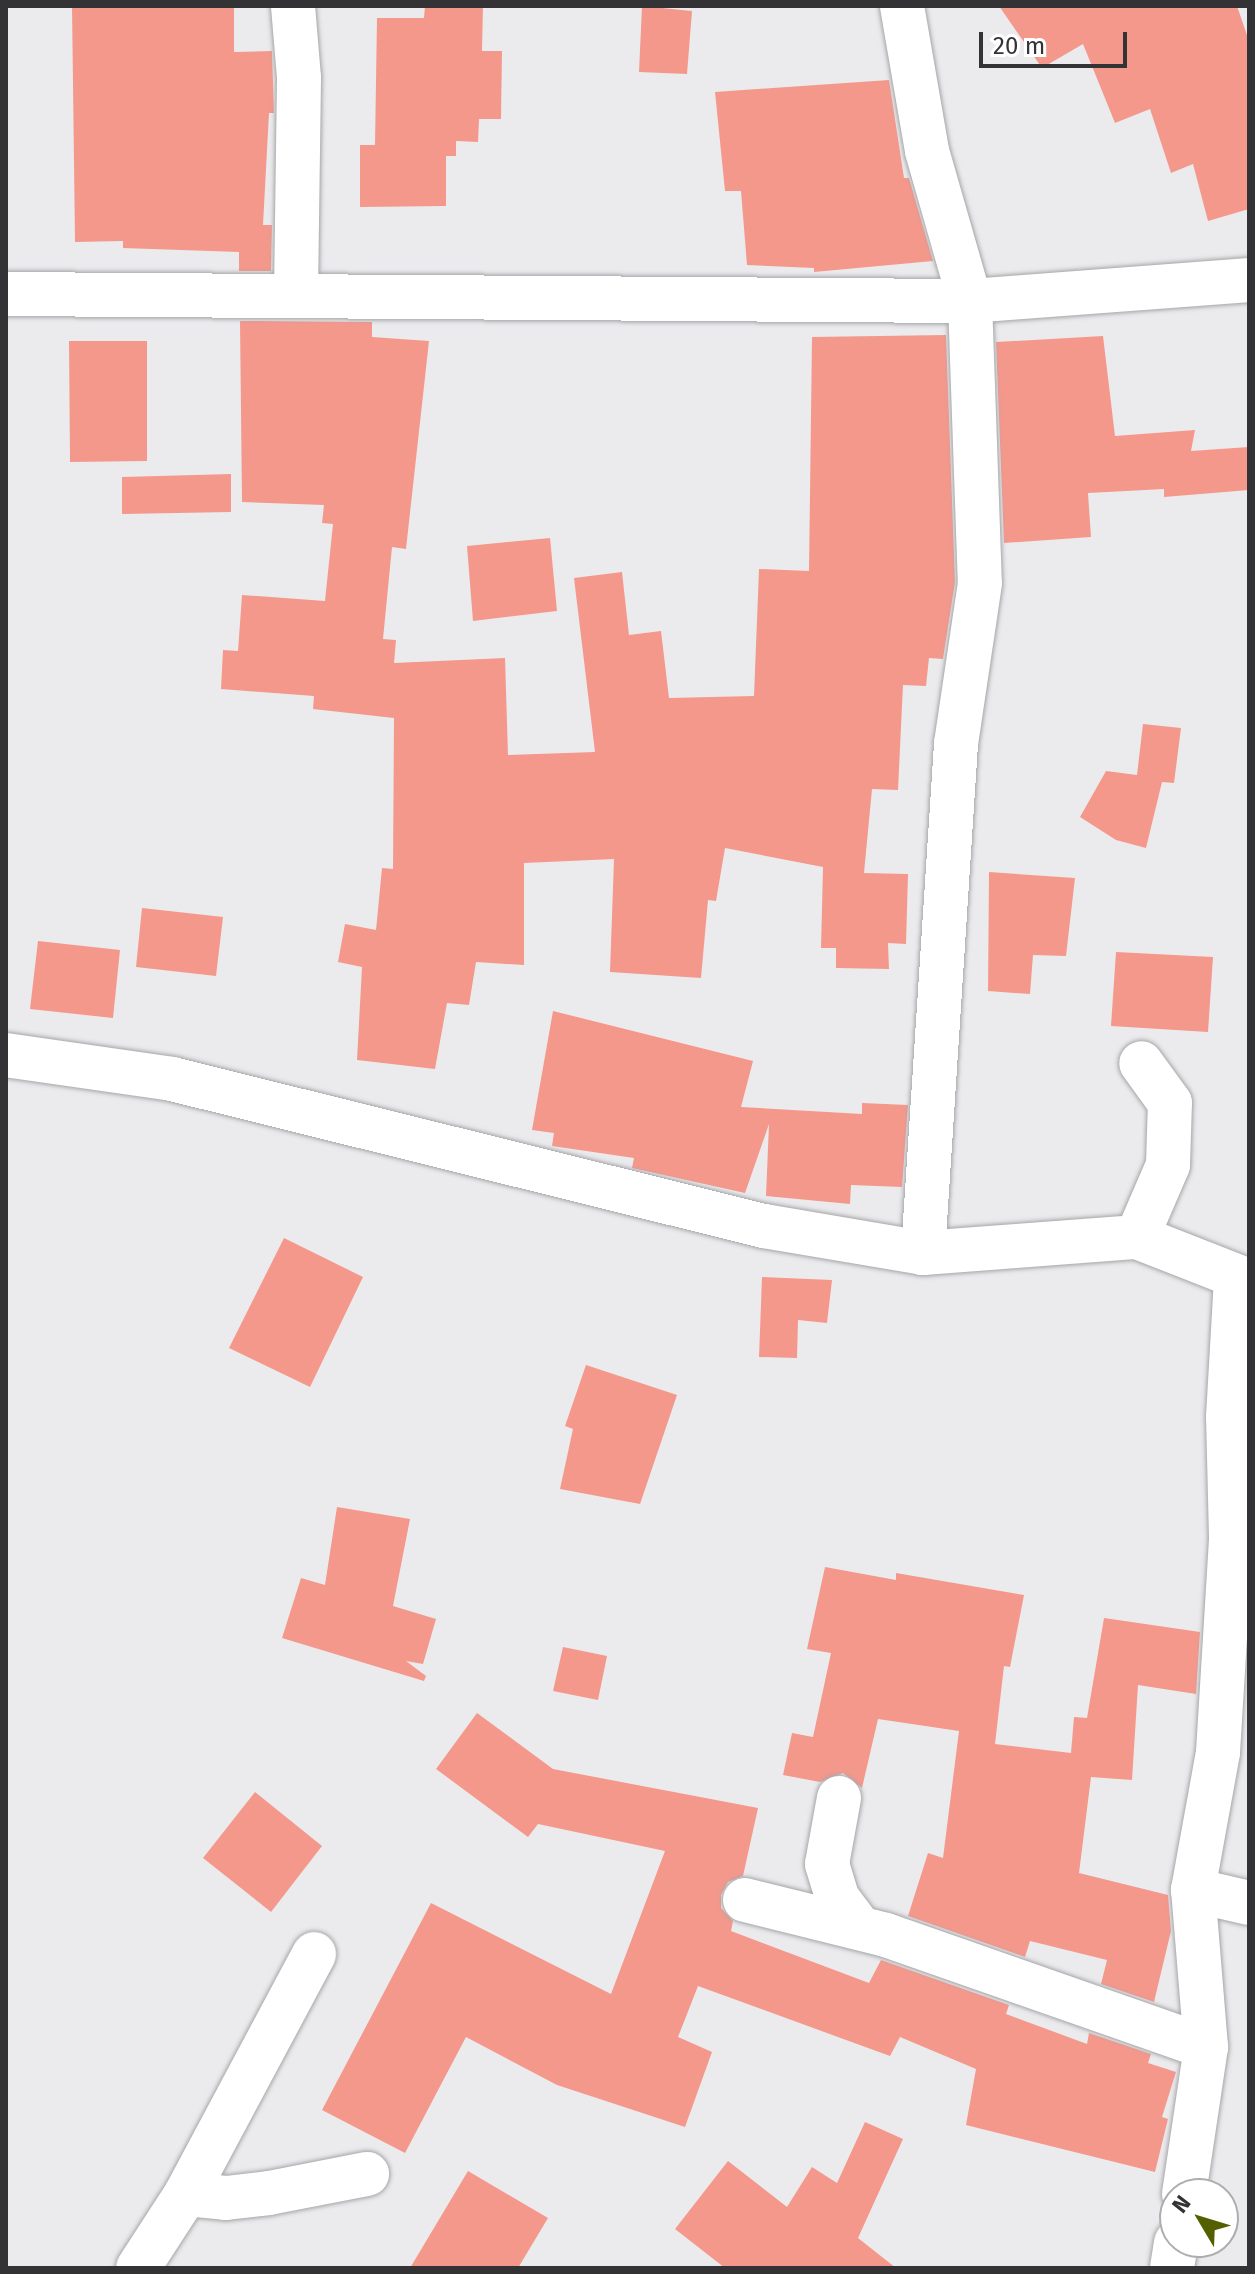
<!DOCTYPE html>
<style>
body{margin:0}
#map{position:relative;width:1255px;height:2274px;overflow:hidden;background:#ebebee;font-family:"Fira Sans",sans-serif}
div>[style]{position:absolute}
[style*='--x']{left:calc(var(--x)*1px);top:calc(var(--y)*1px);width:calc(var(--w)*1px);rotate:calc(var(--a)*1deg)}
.building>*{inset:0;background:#f4988c}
.roads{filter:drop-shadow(0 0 2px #a6a6a9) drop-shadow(0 0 2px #a6a6a9)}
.street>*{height:44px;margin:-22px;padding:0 22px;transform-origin:22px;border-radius:22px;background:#fff}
span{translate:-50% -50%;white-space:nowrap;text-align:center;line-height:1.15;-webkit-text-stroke:6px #fff;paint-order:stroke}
.frame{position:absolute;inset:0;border:8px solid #333335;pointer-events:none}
.north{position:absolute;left:1159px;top:2178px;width:80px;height:80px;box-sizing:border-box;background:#fff;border:2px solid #adadae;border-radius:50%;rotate:308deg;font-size:22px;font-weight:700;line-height:32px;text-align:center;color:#333335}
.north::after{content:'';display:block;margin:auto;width:28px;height:36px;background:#546000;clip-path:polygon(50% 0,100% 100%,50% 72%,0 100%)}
.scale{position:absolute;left:979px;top:32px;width:148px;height:36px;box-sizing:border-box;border:4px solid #333335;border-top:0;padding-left:10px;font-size:24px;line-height:28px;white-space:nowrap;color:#333335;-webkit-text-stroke:6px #fff;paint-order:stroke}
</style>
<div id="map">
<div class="building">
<div style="clip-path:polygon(72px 6px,234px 6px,234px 52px,272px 51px,274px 113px,269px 113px,263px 225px,272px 225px,271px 271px,239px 271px,239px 252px,123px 248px,123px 241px,75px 242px)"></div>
<div style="clip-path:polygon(425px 6px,483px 6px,482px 51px,502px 51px,501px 119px,479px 119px,478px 142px,456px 141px,456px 156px,446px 156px,446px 206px,360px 207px,360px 145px,375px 145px,377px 18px,424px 18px)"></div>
<div style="clip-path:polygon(642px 6px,692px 11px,687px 74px,639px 72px)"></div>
<div style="clip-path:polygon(999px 6px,1237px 6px,1249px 41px,1249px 209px,1208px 221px,1193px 164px,1171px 173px,1150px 109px,1115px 123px,1083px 44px,1042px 68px)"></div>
<div style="clip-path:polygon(889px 80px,904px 178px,909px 178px,933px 261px,814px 272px,814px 268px,747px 265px,741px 191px,725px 191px,715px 92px)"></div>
<div style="clip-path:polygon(240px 321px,372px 322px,372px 337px,429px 341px,406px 549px,392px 547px,383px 639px,396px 640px,394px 663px,505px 658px,508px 755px,595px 752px,574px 578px,622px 572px,629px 635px,661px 631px,669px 698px,754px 696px,759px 569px,809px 571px,812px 337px,946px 335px,955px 582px,943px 659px,929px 658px,926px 686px,903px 685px,898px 790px,872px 789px,864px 873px,908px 874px,906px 944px,888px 943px,889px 969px,836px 968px,836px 948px,821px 948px,823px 867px,725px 848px,716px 901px,708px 900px,701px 978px,610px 972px,614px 859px,524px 863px,524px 965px,476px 962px,469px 1005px,447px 1003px,435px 1069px,357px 1060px,362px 967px,338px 962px,345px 924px,376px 930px,382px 868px,393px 869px,394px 718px,313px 709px,314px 696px,221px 689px,223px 650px,238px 651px,242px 595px,325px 601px,333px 524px,322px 523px,324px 505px,242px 502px)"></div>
<div style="clip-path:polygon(1103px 336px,1115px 436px,1195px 430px,1191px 451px,1249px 447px,1249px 490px,1164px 497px,1164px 489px,1088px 493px,1091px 537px,1004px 543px,996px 342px)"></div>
<div style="clip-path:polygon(69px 341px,147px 341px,147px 461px,70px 462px)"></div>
<div style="clip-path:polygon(231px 474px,231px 512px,122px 514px,122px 477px)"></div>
<div style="clip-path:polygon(550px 538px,557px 611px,473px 621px,467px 546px)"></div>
<div style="clip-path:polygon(1143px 724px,1181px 728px,1174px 783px,1162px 782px,1146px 848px,1116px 840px,1080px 817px,1106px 771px,1137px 775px)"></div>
<div style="clip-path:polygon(989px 872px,1075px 878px,1066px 956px,1033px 955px,1030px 994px,988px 991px)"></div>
<div style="clip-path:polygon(142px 908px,223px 917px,216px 976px,136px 967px)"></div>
<div style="clip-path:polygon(38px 941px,120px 950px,113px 1018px,30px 1009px)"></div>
<div style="clip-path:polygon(1116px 952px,1213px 957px,1208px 1032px,1111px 1026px)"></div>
<div style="clip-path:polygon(553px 1011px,753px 1061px,741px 1107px,862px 1114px,862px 1103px,908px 1105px,902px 1187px,851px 1185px,850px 1204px,766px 1196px,769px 1124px,745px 1193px,632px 1168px,634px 1158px,552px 1146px,554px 1133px,532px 1130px)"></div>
<div style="clip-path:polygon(284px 1238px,363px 1277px,310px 1387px,229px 1348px)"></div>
<div style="clip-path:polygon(762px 1277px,832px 1280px,827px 1323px,798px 1320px,797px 1358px,759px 1357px)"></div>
<div style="clip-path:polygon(586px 1365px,677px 1395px,640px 1504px,560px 1489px,573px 1429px,565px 1426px)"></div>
<div style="clip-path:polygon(337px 1507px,410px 1519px,393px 1606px,436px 1619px,423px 1664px,406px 1661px,426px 1676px,424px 1681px,282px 1638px,301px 1578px,325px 1585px)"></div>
<div style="clip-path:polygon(825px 1567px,896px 1580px,896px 1573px,1024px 1595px,1010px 1667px,1004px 1666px,995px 1744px,1071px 1753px,1074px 1717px,1087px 1718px,1104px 1618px,1200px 1632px,1196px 1694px,1138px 1685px,1132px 1780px,1091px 1777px,1079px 1873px,1168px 1895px,1171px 1931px,1154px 2002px,1101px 1984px,1107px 1960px,1030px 1941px,1025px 1957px,908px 1916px,928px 1853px,943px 1858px,959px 1731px,878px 1719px,862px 1788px,843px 1773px,820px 1782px,783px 1775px,792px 1733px,813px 1737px,831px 1653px,807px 1649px)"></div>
<div style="clip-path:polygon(563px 1647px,607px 1656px,598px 1700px,553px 1691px)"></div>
<div style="clip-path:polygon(477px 1713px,553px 1769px,758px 1808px,743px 1876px,728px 1882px,721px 1895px,721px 1908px,733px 1921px,731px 1931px,869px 1983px,881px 1960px,1009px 2005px,1006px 2014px,1087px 2044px,1089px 2033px,1151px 2054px,1148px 2063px,1176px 2072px,1162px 2117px,1168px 2119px,1155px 2172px,966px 2125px,976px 2069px,900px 2037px,890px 2056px,698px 1986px,678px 2037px,712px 2052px,685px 2127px,557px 2085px,466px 2037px,405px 2153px,322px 2110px,431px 1903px,611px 1994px,665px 1851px,538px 1824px,528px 1837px,436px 1769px)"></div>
<div style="clip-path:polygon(255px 1792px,322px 1846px,271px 1912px,203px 1858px)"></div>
<div style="clip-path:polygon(865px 2122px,903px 2139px,858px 2238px,896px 2268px,725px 2268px,675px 2229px,728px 2161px,787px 2207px,812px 2167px,837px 2183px)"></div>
<div style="clip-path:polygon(468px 2171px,548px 2218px,518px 2268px,410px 2268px)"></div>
</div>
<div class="roads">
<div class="street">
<div style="--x:293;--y:6;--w:72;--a:85.2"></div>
<div style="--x:299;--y:78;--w:216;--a:90.8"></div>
<div style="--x:902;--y:6;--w:147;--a:80.2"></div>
<div style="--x:927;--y:151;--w:156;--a:74"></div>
<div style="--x:970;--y:301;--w:282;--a:88"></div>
<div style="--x:980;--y:583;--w:163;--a:98.5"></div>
<div style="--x:956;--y:744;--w:510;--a:93.71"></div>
<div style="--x:6;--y:294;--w:964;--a:0.42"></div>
<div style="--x:970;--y:301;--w:280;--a:-4.3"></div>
<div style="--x:6;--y:1055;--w:168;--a:8.2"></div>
<div style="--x:172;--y:1079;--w:610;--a:13.95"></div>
<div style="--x:764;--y:1226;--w:161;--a:9.6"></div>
<div style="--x:923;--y:1253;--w:215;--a:-4.3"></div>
<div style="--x:1137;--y:1237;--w:120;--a:21.4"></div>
<div style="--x:1137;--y:1237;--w:78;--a:-66.7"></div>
<div style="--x:1168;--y:1165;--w:62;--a:-88.2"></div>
<div style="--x:1170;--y:1103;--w:49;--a:-125.9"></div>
<div style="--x:839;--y:1798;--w:67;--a:100.3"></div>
<div style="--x:827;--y:1864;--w:37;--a:73"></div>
<div style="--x:838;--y:1899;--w:36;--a:53"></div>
<div style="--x:1193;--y:1890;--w:57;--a:13.1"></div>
<div style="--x:745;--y:1900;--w:145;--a:13.9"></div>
<div style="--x:886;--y:1935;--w:339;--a:19.3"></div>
<div style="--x:186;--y:2194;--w:40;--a:5.7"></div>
<div style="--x:226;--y:2198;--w:43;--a:-6.6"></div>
<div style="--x:269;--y:2193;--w:100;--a:-11"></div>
<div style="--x:1184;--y:2194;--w:149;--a:-81.5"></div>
<div style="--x:1206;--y:2047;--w:158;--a:-94.7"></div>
<div style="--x:1193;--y:1890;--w:140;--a:-79.7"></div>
<div style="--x:1218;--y:1752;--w:214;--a:-86.5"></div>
<div style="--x:1231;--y:1538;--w:121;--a:-91.4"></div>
<div style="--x:1228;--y:1417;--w:139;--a:-86.7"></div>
<div style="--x:138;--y:2268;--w:88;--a:-57"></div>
<div style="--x:186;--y:2194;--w:272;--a:-61.9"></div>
<div style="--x:1172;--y:2268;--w:26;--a:-81"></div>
</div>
</div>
<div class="frame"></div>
<div class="north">N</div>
<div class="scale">20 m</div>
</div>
